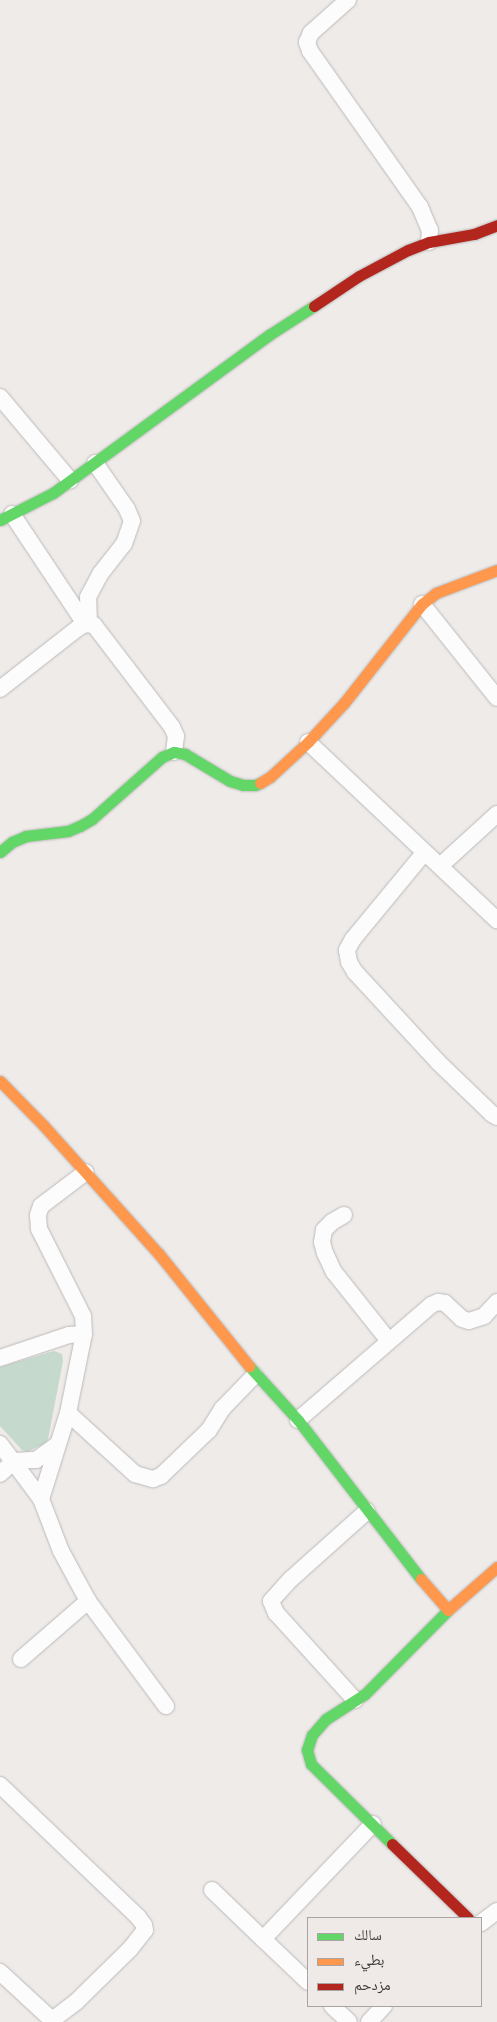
<!DOCTYPE html>
<meta charset="utf-8">
<style>
body{margin:0}
#map{position:relative;width:497px;height:2022px;overflow:hidden;background:#eeebe9;font-family:"Space Grotesk","Noto Naskh Arabic",sans-serif}
div>[style]{position:absolute}
[style*='--x']{left:calc(var(--x)*1px);top:calc(var(--y)*1px);width:calc(var(--w)*1px);rotate:calc(var(--a)*1deg)}
.green>*{inset:0;background:#c5d9cc}
.roads{filter:drop-shadow(0 0 1px #bcbab9) drop-shadow(0 0 1px #bcbab9)}
.street>*{height:16px;margin:-8px;padding:0 8px;transform-origin:8px;border-radius:8px;background:#fcfcfc}
.fast>*{height:11px;margin:-5.5px;padding:0 5.5px;transform-origin:5.5px;border-radius:5.5px;background:#63d668}
.slow>*{height:11px;margin:-5.5px;padding:0 5.5px;transform-origin:5.5px;border-radius:5.5px;background:#ff974d}
.jam>*{height:11px;margin:-5.5px;padding:0 5.5px;transform-origin:5.5px;border-radius:5.5px;background:#b3261e}
span{translate:-50% -50%;white-space:nowrap;text-align:center;line-height:1.15;-webkit-text-stroke:5px #efeae8;paint-order:stroke}
.legend{position:absolute;left:307px;top:1917px;width:175px;height:90px;box-sizing:border-box;background:#efeae8;border:1px solid #a8a4a3;margin:0;padding:6px 9px;list-style:none;font-size:15px;color:#3e3c3b}
.legend li{display:flex;align-items:center;gap:10px;height:25px}
.legend b{width:25px;border:1px solid #a8a4a3}
</style>
<div id="map">
<div class="green">
<div style="clip-path:polygon(54px 1351px,62px 1354px,63px 1361px,48px 1439px,46px 1443px,27px 1452px,22px 1450px,0 1426px,0 1367px)"></div>
</div>
<div class="roads">
<div class="street">
<div style="--x:348;--y:0;--w:50;--a:138.3"></div>
<div style="--x:311;--y:33;--w:10;--a:114"></div>
<div style="--x:307;--y:42;--w:9;--a:72"></div>
<div style="--x:310;--y:51;--w:191;--a:54.8"></div>
<div style="--x:420;--y:207;--w:25;--a:67"></div>
<div style="--x:430;--y:230;--w:12;--a:95"></div>
<div style="--x:0;--y:397;--w:109;--a:49.9"></div>
<div style="--x:12;--y:514;--w:132;--a:56.4"></div>
<div style="--x:422;--y:604;--w:120;--a:51.4"></div>
<div style="--x:89;--y:623;--w:26;--a:-92"></div>
<div style="--x:88;--y:597;--w:27;--a:-62"></div>
<div style="--x:101;--y:573;--w:37;--a:-52"></div>
<div style="--x:124;--y:544;--w:24;--a:-71"></div>
<div style="--x:132;--y:521;--w:13;--a:-113"></div>
<div style="--x:127;--y:509;--w:56;--a:-124.8"></div>
<div style="--x:0;--y:689;--w:99;--a:-38"></div>
<div style="--x:78;--y:628;--w:8;--a:-30"></div>
<div style="--x:85;--y:624;--w:9;--a:6"></div>
<div style="--x:94;--y:625;--w:128;--a:52.6"></div>
<div style="--x:172;--y:727;--w:10;--a:66"></div>
<div style="--x:176;--y:736;--w:16;--a:97"></div>
<div style="--x:308;--y:742;--w:260;--a:43.3"></div>
<div style="--x:424;--y:853;--w:112;--a:129.5"></div>
<div style="--x:353;--y:939;--w:13;--a:119"></div>
<div style="--x:347;--y:950;--w:12;--a:81"></div>
<div style="--x:349;--y:962;--w:12;--a:59"></div>
<div style="--x:355;--y:972;--w:122;--a:47.3"></div>
<div style="--x:438;--y:1062;--w:75;--a:43.9"></div>
<div style="--x:492;--y:1114;--w:6;--a:31"></div>
<div style="--x:440;--y:866;--w:77;--a:-42.4"></div>
<div style="--x:344;--y:1215;--w:14;--a:150"></div>
<div style="--x:332;--y:1222;--w:11;--a:135"></div>
<div style="--x:324;--y:1230;--w:12;--a:99"></div>
<div style="--x:322;--y:1242;--w:11;--a:75"></div>
<div style="--x:325;--y:1253;--w:21;--a:65"></div>
<div style="--x:334;--y:1272;--w:87;--a:51.5"></div>
<div style="--x:0;--y:1358;--w:73;--a:-18.4"></div>
<div style="--x:69;--y:1335;--w:15;--a:-4"></div>
<div style="--x:68;--y:1413;--w:91;--a:42.3"></div>
<div style="--x:135;--y:1474;--w:19;--a:16"></div>
<div style="--x:153;--y:1479;--w:9;--a:-21"></div>
<div style="--x:161;--y:1476;--w:66;--a:-43.8"></div>
<div style="--x:209;--y:1430;--w:25;--a:-58"></div>
<div style="--x:222;--y:1409;--w:47;--a:-45.9"></div>
<div style="--x:298;--y:1420;--w:176;--a:-40.8"></div>
<div style="--x:431;--y:1305;--w:8;--a:-23"></div>
<div style="--x:438;--y:1302;--w:7;--a:8"></div>
<div style="--x:445;--y:1303;--w:23;--a:43"></div>
<div style="--x:462;--y:1319;--w:7;--a:16"></div>
<div style="--x:469;--y:1321;--w:16;--a:-18"></div>
<div style="--x:484;--y:1316;--w:19;--a:-47"></div>
<div style="--x:0;--y:1444;--w:69;--a:53.3"></div>
<div style="--x:41;--y:1499;--w:56;--a:69"></div>
<div style="--x:61;--y:1551;--w:57;--a:61.6"></div>
<div style="--x:88;--y:1601;--w:131;--a:53.4"></div>
<div style="--x:0;--y:1474;--w:19;--a:-43"></div>
<div style="--x:14;--y:1461;--w:22;--a:-3"></div>
<div style="--x:36;--y:1460;--w:26;--a:-36"></div>
<div style="--x:41;--y:1499;--w:90;--a:-72.6"></div>
<div style="--x:68;--y:1413;--w:81;--a:-78.6"></div>
<div style="--x:84;--y:1334;--w:18;--a:-93"></div>
<div style="--x:83;--y:1316;--w:97;--a:-116.8"></div>
<div style="--x:39;--y:1229;--w:14;--a:-94"></div>
<div style="--x:38;--y:1215;--w:9;--a:-72"></div>
<div style="--x:41;--y:1206;--w:56;--a:-37.1"></div>
<div style="--x:21;--y:1659;--w:89;--a:-40.9"></div>
<div style="--x:355;--y:1700;--w:118;--a:-132.2"></div>
<div style="--x:276;--y:1613;--w:13;--a:-113"></div>
<div style="--x:271;--y:1601;--w:30;--a:-48"></div>
<div style="--x:291;--y:1579;--w:102;--a:-41.8"></div>
<div style="--x:0;--y:1785;--w:191;--a:43.7"></div>
<div style="--x:138;--y:1917;--w:10;--a:53"></div>
<div style="--x:144;--y:1925;--w:5;--a:79"></div>
<div style="--x:145;--y:1930;--w:24;--a:128"></div>
<div style="--x:130;--y:1949;--w:76;--a:135.5"></div>
<div style="--x:76;--y:2002;--w:30;--a:143"></div>
<div style="--x:52;--y:2020;--w:71;--a:-137.3"></div>
<div style="--x:212;--y:1890;--w:71;--a:43.9"></div>
<div style="--x:263;--y:1939;--w:159;--a:-46.3"></div>
<div style="--x:481;--y:1923;--w:20;--a:-37"></div>
<div style="--x:263;--y:1939;--w:62;--a:43.7"></div>
<div style="--x:332;--y:2006;--w:23;--a:43"></div>
<div style="--x:369;--y:2022;--w:22;--a:-47"></div>
</div>
<div class="fast">
<div style="--x:0;--y:520;--w:59;--a:-27"></div>
<div style="--x:53;--y:493;--w:268;--a:-36.2"></div>
<div style="--x:269;--y:335;--w:54;--a:-32.8"></div>
<div style="--x:0;--y:852;--w:16;--a:-40"></div>
<div style="--x:12;--y:842;--w:15;--a:-23"></div>
<div style="--x:26;--y:836;--w:42;--a:-6.8"></div>
<div style="--x:68;--y:831;--w:13;--a:-23"></div>
<div style="--x:80;--y:826;--w:14;--a:-30"></div>
<div style="--x:92;--y:819;--w:94;--a:-41.5"></div>
<div style="--x:162;--y:757;--w:13;--a:-23"></div>
<div style="--x:174;--y:752;--w:11;--a:10"></div>
<div style="--x:185;--y:754;--w:52;--a:31"></div>
<div style="--x:230;--y:781;--w:14;--a:17"></div>
<div style="--x:243;--y:785;--w:12;--a:0"></div>
<div style="--x:255;--y:785;--w:5;--a:-22"></div>
<div style="--x:249;--y:1366;--w:73;--a:47.8"></div>
<div style="--x:298;--y:1420;--w:201;--a:52.3"></div>
<div style="--x:392;--y:1844;--w:114;--a:-135.4"></div>
<div style="--x:311;--y:1764;--w:15;--a:-106"></div>
<div style="--x:307;--y:1750;--w:16;--a:-72"></div>
<div style="--x:312;--y:1735;--w:21;--a:-49"></div>
<div style="--x:326;--y:1719;--w:46;--a:-32.7"></div>
<div style="--x:365;--y:1694;--w:118;--a:-45.3"></div>
</div>
<div class="slow">
<div style="--x:260;--y:783;--w:12;--a:-31"></div>
<div style="--x:270;--y:777;--w:52;--a:-42.6"></div>
<div style="--x:308;--y:742;--w:53;--a:-47.3"></div>
<div style="--x:344;--y:703;--w:126;--a:-51.8"></div>
<div style="--x:422;--y:604;--w:18;--a:-38"></div>
<div style="--x:436;--y:593;--w:65;--a:-20.7"></div>
<div style="--x:0;--y:1081;--w:63;--a:45.6"></div>
<div style="--x:44;--y:1126;--w:172;--a:48.1"></div>
<div style="--x:159;--y:1254;--w:144;--a:51.2"></div>
<div style="--x:421;--y:1579;--w:41;--a:48.9"></div>
<div style="--x:448;--y:1610;--w:65;--a:-41.3"></div>
</div>
<div class="jam">
<div style="--x:314;--y:306;--w:54;--a:-33.7"></div>
<div style="--x:359;--y:276;--w:55;--a:-28"></div>
<div style="--x:408;--y:250;--w:22;--a:-21"></div>
<div style="--x:429;--y:242;--w:46;--a:-10.1"></div>
<div style="--x:474;--y:234;--w:25;--a:-21"></div>
<div style="--x:392;--y:1844;--w:106;--a:44.2"></div>
</div>
</div>
<ul class="legend">
<li><b style="height:6px;background:#63d668"></b>سالك</li>
<li><b style="height:6px;background:#ff974d"></b>بطيء</li>
<li><b style="height:6px;background:#b3261e"></b>مزدحم</li>
</ul>
</div>
